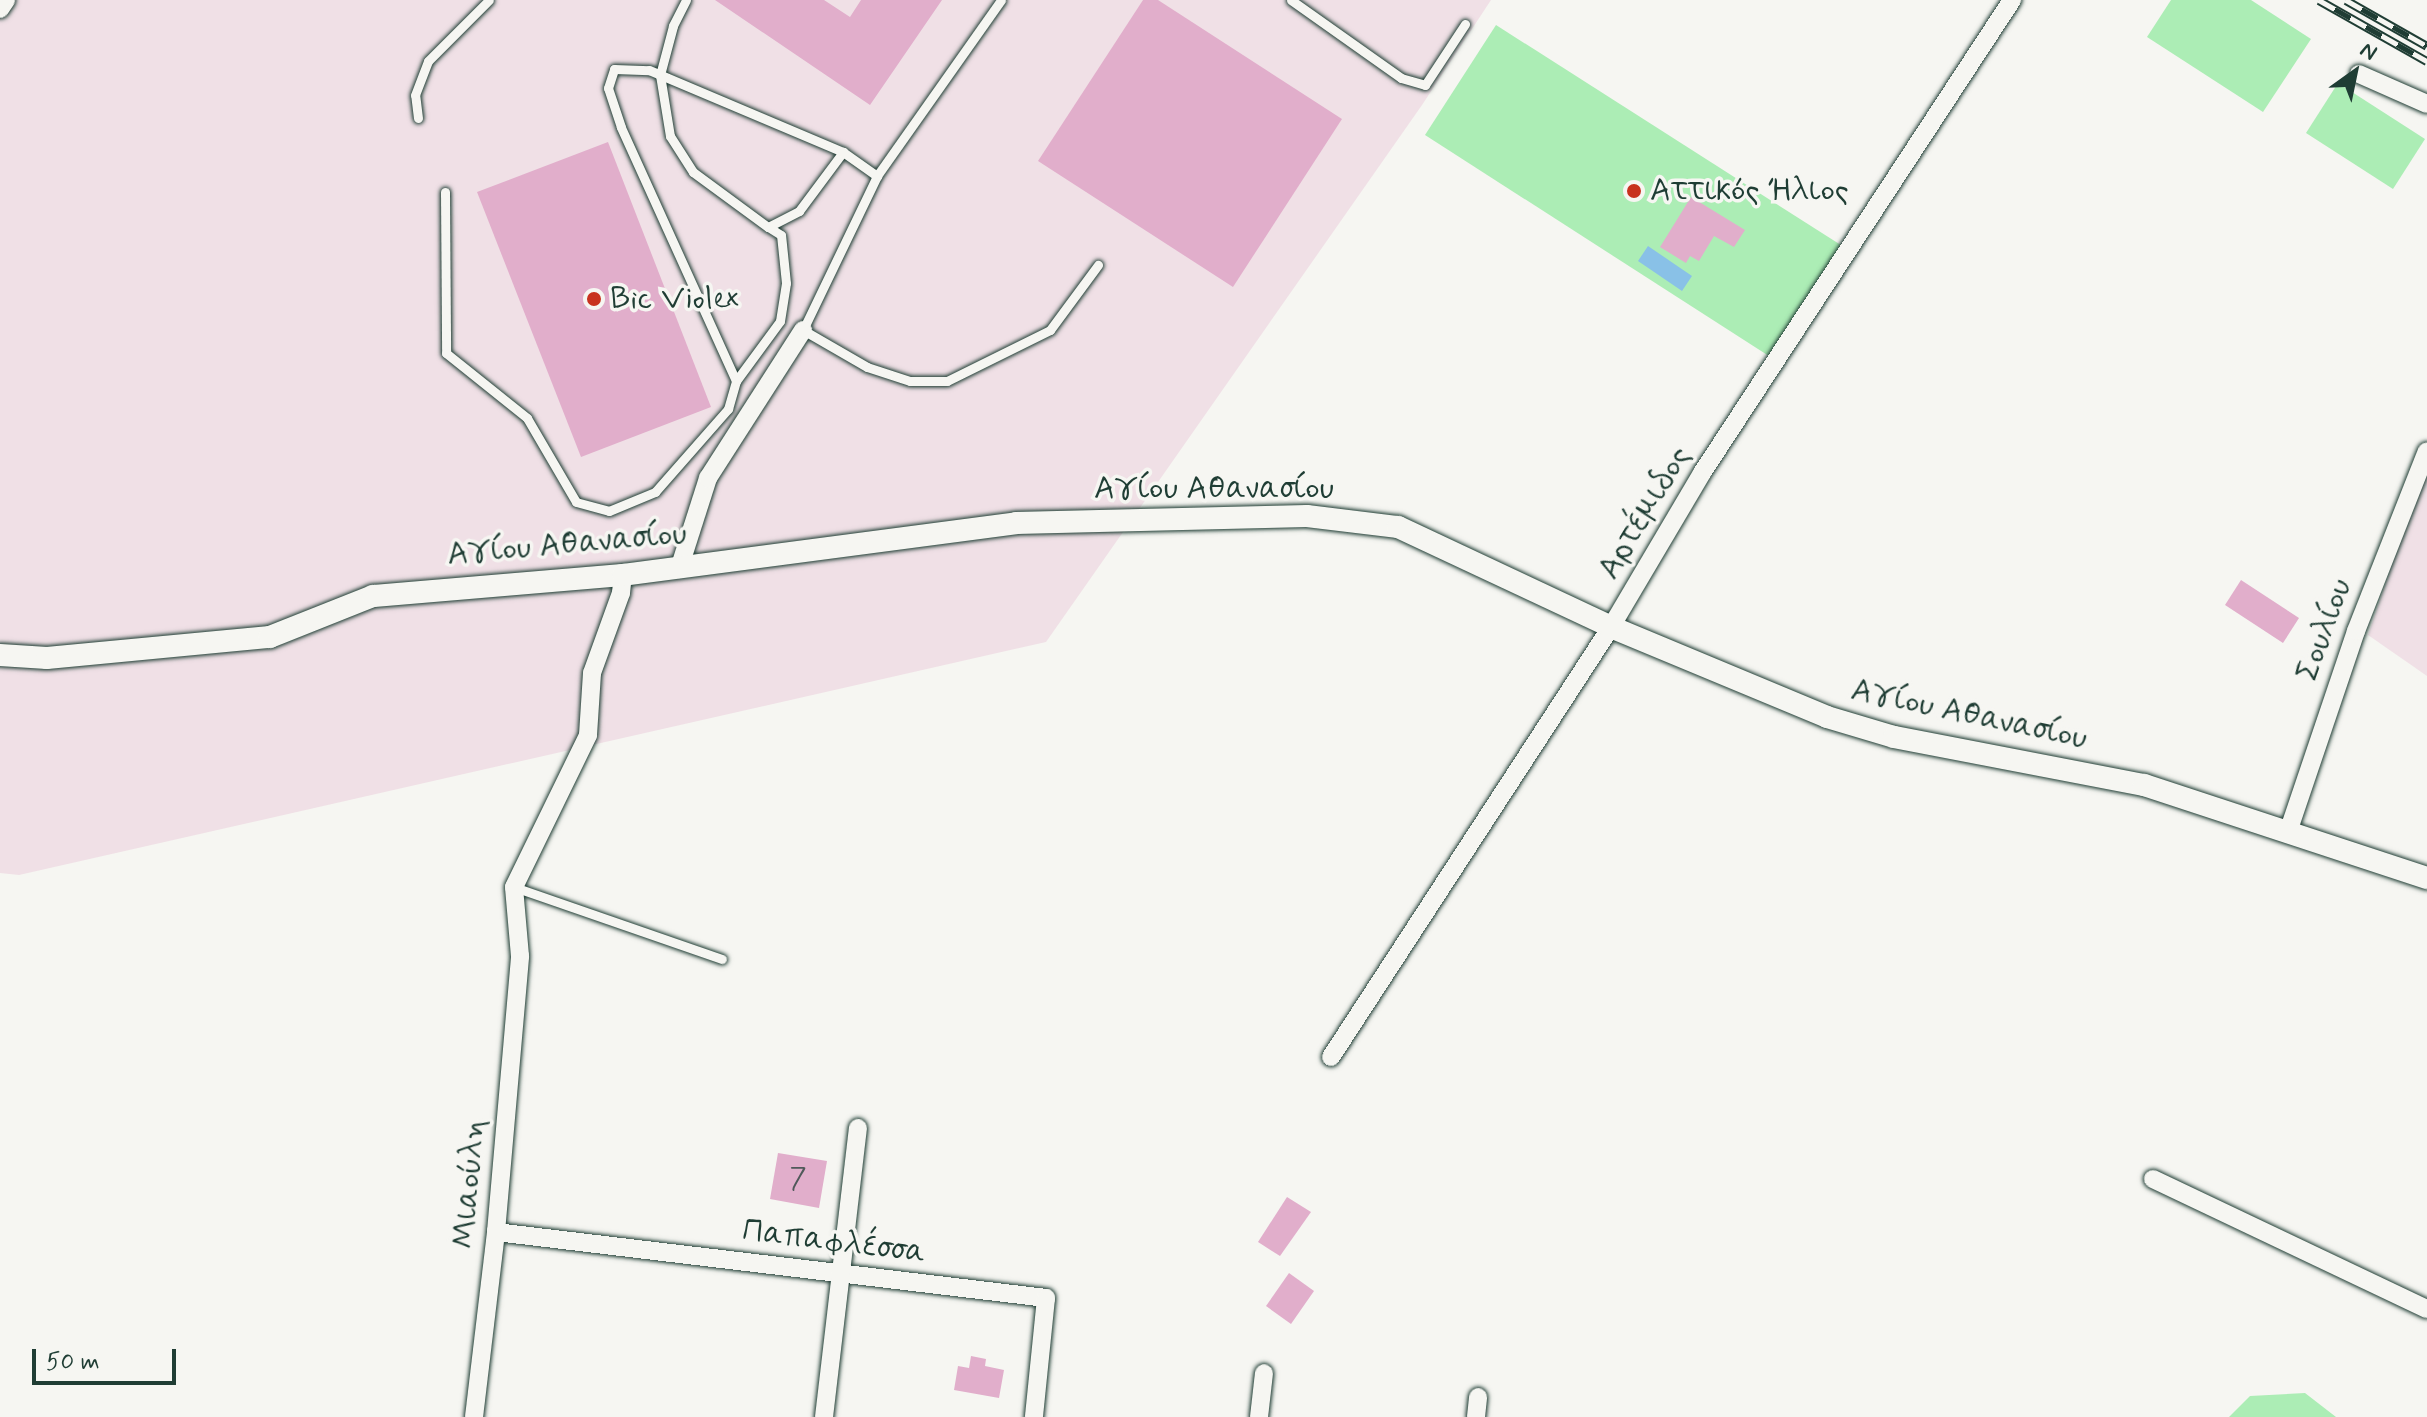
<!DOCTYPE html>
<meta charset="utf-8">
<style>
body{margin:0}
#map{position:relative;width:2427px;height:1417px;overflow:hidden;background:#f6f6f2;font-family:Mynerve,sans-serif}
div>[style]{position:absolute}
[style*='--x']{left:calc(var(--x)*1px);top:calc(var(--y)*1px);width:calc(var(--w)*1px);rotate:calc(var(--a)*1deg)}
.built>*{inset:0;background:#f0e0e6}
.green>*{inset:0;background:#acedb5}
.water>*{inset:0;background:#89c1e7}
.building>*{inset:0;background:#e1aecb}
.roads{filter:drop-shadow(0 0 2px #1f3d34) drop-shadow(0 0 2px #1f3d34)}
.service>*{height:9px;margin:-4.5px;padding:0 4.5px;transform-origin:4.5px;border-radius:4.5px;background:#f6f6f2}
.minor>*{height:18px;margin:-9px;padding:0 9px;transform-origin:9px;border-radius:9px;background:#f6f6f2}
.tertiary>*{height:22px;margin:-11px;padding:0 11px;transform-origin:11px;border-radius:11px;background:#f6f6f2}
.rail>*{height:9px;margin-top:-4.5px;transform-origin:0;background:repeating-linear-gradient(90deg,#f6f6f2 0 18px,#1f3d34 0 36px);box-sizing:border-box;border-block:2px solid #1f3d34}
.dots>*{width:22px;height:22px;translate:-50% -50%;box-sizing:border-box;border:4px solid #f6f6f2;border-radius:50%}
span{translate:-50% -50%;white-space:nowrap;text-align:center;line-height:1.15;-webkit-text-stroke:7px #f6f6f2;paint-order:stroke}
.number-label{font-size:28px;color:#50595a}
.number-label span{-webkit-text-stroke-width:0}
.poi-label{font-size:32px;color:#1f3d34}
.left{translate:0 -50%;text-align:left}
.street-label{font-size:32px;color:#1f3d34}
.north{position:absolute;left:2315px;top:32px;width:80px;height:80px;-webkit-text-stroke:6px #f6f6f2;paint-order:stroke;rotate:33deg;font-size:22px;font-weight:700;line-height:32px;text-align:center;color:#1f3d34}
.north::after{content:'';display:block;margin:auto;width:28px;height:36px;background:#1f3d34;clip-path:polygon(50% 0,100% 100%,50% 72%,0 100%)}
.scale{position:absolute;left:32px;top:1349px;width:144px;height:36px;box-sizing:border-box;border:4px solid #1f3d34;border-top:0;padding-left:10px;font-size:24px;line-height:28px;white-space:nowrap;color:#1f3d34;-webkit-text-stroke:6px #f6f6f2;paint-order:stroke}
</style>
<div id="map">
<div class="built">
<div style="clip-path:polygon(0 0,1491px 0,1422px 105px,1046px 642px,19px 875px,0 873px)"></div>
<div style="clip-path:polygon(2423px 474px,2427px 476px,2427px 676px,2368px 635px)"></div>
</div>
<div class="green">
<div style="clip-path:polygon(2171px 0,2251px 0,2311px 39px,2263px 112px,2147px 37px)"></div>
<div style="clip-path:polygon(1496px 25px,1844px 247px,1772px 358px,1425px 135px)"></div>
<div style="clip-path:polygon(2338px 83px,2425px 139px,2393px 189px,2306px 133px)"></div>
<div style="clip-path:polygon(2305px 1393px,2336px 1417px,2229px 1417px,2250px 1396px)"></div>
</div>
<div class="water">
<div style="clip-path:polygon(1648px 246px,1692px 276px,1682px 291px,1638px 261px)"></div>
</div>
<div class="building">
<div style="clip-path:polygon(715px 0,824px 0,850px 17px,861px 0,942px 0,870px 105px)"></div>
<div style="clip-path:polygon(1143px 0,1158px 0,1342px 119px,1233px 287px,1038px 161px)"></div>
<div style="clip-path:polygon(608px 142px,711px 407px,581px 457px,477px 192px)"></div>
<div style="clip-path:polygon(1691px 197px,1745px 230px,1734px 247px,1714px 236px,1699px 261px,1690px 256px,1686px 263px,1660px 247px)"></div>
<div style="clip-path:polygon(2241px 580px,2299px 618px,2283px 643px,2225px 605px)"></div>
<div style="clip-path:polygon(778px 1153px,827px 1161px,819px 1208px,770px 1199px)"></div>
<div style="clip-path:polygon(1287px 1197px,1311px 1212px,1280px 1256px,1258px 1242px)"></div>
<div style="clip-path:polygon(1289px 1273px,1314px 1291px,1291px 1324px,1266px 1306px)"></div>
<div style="clip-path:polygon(971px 1356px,986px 1359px,985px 1366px,1004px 1370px,999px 1398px,954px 1390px,958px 1366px,969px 1368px)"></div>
</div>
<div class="roads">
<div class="service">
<div style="--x:686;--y:0;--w:29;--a:117"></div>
<div style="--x:673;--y:26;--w:51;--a:104.9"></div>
<div style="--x:660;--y:75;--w:62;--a:80.7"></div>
<div style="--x:670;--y:136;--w:43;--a:57.4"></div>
<div style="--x:693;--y:172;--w:93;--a:36.3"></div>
<div style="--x:768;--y:227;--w:35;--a:-27"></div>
<div style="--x:799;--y:211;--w:74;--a:-53.3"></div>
<div style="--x:1001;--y:0;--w:215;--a:125.2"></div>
<div style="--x:877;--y:176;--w:171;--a:115.7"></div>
<div style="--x:803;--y:330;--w:74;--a:30"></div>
<div style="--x:867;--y:367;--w:45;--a:18"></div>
<div style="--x:910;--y:381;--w:37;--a:0"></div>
<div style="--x:947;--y:381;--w:115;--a:-26.3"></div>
<div style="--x:1050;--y:330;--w:81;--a:-53.6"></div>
<div style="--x:1291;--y:0;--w:135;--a:35.3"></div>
<div style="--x:1401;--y:78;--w:25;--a:16"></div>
<div style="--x:1425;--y:85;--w:73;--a:-56.7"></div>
<div style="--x:418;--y:118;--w:23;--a:-97"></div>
<div style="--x:415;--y:95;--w:36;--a:-69"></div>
<div style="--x:428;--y:61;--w:86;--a:-45"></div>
<div style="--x:445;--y:192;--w:161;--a:89.6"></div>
<div style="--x:446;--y:353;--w:104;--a:38.7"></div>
<div style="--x:527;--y:418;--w:97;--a:59.7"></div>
<div style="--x:576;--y:502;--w:34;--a:15"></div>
<div style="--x:609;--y:511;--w:50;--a:-22.4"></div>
<div style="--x:655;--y:492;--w:111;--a:-48.7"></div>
<div style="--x:728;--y:409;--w:29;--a:-74"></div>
<div style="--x:736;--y:381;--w:279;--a:-114.4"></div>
<div style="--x:621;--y:127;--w:41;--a:-108.4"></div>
<div style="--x:608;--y:88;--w:20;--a:-72"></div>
<div style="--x:614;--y:69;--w:35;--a:2"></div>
<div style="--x:649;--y:70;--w:211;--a:22.9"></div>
<div style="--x:843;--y:152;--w:42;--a:35.2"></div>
<div style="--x:736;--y:381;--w:74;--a:-53.7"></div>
<div style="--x:780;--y:321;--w:38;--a:-81"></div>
<div style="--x:786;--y:283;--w:48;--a:-95.9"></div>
<div style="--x:781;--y:235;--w:15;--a:-148"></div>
<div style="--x:514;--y:887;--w:220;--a:19.1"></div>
</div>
<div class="minor">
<div style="--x:0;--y:9;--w:11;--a:-56"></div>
<div style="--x:2359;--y:74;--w:74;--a:23.8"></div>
<div style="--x:679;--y:569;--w:96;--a:-72.3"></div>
<div style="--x:708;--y:478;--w:176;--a:-57.3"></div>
<div style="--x:2288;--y:832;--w:212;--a:-71.3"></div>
<div style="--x:2356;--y:631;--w:193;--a:-68.5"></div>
<div style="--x:1331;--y:1057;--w:513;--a:-56.93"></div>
<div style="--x:1611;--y:627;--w:179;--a:-59.4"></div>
<div style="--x:1702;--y:473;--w:566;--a:-56.76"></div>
<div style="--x:2153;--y:1179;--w:303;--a:25.4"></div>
<div style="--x:496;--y:1232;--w:554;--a:6.84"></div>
<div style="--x:1046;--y:1298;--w:120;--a:95.8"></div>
<div style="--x:474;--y:1417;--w:186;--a:-83.2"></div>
<div style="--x:496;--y:1232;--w:277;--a:-85"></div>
<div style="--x:520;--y:956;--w:69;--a:-95"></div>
<div style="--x:514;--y:887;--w:169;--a:-64"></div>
<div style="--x:588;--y:735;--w:62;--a:-86.3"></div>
<div style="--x:592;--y:673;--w:85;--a:-70.1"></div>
<div style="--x:621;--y:593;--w:18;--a:-84"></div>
<div style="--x:824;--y:1417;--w:291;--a:-83.3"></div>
<div style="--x:1259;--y:1417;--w:44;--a:-83.5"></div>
<div style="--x:1476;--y:1417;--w:20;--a:-84"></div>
</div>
<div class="tertiary">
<div style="--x:0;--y:655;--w:47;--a:3.7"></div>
<div style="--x:47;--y:658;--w:224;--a:-5.4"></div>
<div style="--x:270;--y:637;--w:111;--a:-21.7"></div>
<div style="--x:373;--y:596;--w:251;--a:-4.8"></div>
<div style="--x:623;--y:575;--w:396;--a:-7.5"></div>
<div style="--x:1016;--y:523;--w:291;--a:-1.4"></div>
<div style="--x:1307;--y:516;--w:92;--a:6.9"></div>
<div style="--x:1398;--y:527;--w:235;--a:25.1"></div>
<div style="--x:1611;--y:627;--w:234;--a:22.6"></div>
<div style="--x:1827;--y:717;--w:70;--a:16.6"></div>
<div style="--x:1894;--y:737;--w:255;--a:10.9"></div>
<div style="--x:2144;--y:785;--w:298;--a:18.2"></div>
</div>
</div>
<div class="rail">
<div style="--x:2319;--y:0;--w:124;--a:29.5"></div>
<div style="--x:2346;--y:0;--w:93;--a:29.6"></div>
</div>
<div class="dots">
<div style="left:1634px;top:191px;background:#c8321e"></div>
<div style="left:594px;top:299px;background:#c8321e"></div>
</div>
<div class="number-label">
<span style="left:798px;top:1180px">7</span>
</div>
<div class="poi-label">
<span class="left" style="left:1650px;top:191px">Αττικός Ήλιος</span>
<span class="left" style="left:610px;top:299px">Bic Violex</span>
</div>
<div class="street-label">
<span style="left:1214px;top:489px">Αγίου Αθανασίου</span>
<span style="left:1645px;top:513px;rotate:-59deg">Αρτέμιδος</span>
<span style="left:567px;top:545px;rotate:-5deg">Αγίου Αθανασίου</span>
<span style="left:2325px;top:630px;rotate:-70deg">Σουλίου</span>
<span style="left:1969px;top:715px;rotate:12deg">Αγίου Αθανασίου</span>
<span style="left:470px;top:1184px;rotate:-85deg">Μιαούλη</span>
<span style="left:834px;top:1242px;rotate:7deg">Παπαφλέσσα</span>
</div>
<div class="north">N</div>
<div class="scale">50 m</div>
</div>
